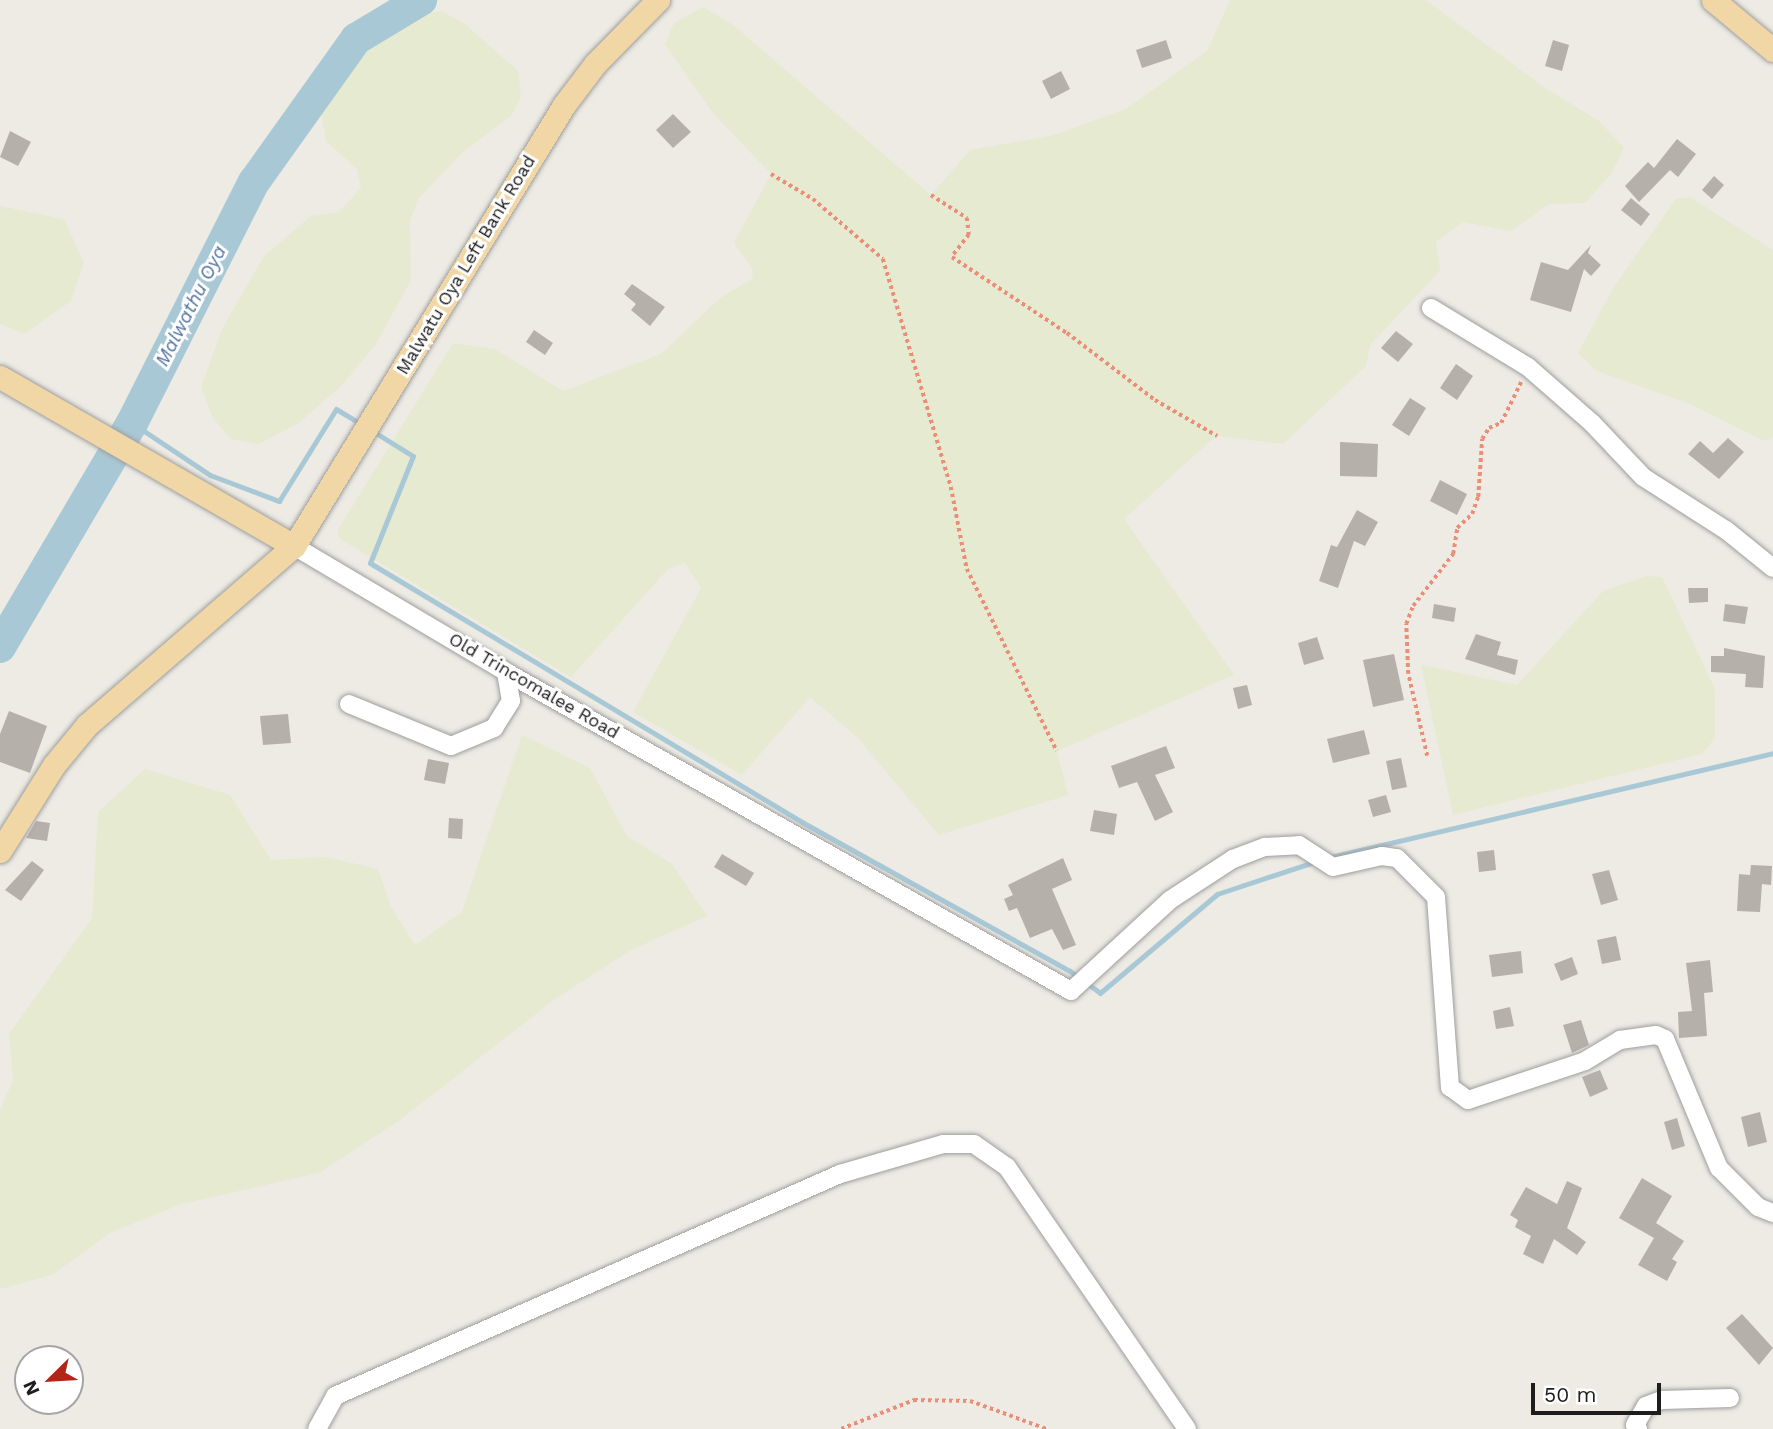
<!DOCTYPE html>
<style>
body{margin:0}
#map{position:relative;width:1773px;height:1429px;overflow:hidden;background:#edebe4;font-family:"Work Sans",sans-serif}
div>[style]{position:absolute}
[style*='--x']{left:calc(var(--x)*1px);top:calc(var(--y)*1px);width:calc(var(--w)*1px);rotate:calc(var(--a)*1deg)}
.farmland>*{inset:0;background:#e6ead1}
.stream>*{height:5px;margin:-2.5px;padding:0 2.5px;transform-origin:2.5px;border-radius:2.5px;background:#a9c8d6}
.river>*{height:32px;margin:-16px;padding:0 16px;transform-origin:16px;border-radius:16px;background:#a9c8d6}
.building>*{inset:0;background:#b6b0aa}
.path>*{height:3.5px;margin-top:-1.75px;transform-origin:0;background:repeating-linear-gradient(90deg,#ea8e78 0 3.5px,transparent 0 7px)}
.roads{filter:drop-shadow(0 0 2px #9e9e9e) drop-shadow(0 0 2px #9e9e9e)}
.minor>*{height:18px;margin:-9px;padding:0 9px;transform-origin:9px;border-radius:9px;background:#fff}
.major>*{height:23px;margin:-11.5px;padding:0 11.5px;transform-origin:11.5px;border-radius:11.5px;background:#f1d7a5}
span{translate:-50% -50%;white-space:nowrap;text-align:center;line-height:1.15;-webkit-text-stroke:6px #fff;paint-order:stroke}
.street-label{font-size:18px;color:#1d1d1d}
.water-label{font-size:19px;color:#5474a1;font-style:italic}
.north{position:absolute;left:14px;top:1345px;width:70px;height:70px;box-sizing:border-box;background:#fff;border:2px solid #a5a5a5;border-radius:50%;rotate:246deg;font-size:19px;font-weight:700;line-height:28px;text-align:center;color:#1d1d1d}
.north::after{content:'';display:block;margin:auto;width:24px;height:32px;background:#b42416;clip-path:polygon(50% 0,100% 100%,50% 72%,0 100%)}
.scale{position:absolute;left:1531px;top:1383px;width:130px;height:32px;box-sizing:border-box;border:4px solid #1d1d1d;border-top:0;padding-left:9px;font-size:21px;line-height:24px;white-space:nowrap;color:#1d1d1d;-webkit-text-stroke:5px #fff;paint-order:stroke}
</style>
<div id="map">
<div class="farmland">
<div style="clip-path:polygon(1230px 0,1426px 0,1545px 88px,1599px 121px,1624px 148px,1611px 174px,1585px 203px,1549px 204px,1511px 231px,1463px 222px,1436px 242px,1440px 271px,1370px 345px,1366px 366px,1283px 444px,1216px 436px,1124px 519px,1234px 675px,1057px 751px,1068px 795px,939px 835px,858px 738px,810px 697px,742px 775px,633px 712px,701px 588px,685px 563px,668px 569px,571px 677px,340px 539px,337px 531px,453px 343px,495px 349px,563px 391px,661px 354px,720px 298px,752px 279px,753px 270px,734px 243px,771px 174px,712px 112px,665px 44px,674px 23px,703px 7px,732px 24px,931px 195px,970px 150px,1054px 135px,1126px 109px,1207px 51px)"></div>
<div style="clip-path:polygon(441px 11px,464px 23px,518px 71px,521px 97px,512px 115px,462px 153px,418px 199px,410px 221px,411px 280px,376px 344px,343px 384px,300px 422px,259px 444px,231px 439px,213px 418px,201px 387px,223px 327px,264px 256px,311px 216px,339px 212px,361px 188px,357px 169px,326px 141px,319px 102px,353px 58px,414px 16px)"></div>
<div style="clip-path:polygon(1690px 197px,1773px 250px,1773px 437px,1764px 441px,1690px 404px,1597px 371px,1578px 353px,1615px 285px,1676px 199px)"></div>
<div style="clip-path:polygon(0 206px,64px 219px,84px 263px,71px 301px,24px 334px,0 324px)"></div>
<div style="clip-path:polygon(1646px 576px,1662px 577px,1715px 689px,1715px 738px,1702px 754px,1453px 815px,1421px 665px,1517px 685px,1603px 591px)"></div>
<div style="clip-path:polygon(522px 735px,590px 768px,627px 836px,672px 864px,707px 916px,631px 950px,555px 999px,400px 1120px,319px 1173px,181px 1204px,110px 1233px,52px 1275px,0 1289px,0 1110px,13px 1080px,9px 1034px,92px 918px,98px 812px,145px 769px,230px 795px,271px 860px,326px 857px,378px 869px,391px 907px,415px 945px,462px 912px)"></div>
</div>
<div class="stream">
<div style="--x:132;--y:423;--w:94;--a:33.7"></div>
<div style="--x:210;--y:475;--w:74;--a:20.6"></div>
<div style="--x:279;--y:501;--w:108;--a:-58.2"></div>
<div style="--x:336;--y:409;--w:31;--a:31"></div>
<div style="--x:371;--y:430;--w:49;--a:31.8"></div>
<div style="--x:413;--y:456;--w:115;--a:111.9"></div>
<div style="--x:370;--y:563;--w:504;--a:30.94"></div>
<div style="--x:802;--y:822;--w:307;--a:29.1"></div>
<div style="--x:1070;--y:971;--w:37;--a:36"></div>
<div style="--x:1100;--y:993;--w:153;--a:-40.2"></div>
<div style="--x:1217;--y:894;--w:105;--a:-18.3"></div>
<div style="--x:1326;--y:858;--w:459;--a:-13.2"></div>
</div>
<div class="river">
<div style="--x:0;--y:647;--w:260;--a:-59.5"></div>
<div style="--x:132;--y:423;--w:270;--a:-63.2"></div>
<div style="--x:254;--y:182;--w:176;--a:-54.5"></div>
<div style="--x:356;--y:39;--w:76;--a:-31"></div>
</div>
<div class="building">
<div style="clip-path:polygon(1166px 40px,1172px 58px,1142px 68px,1136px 50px)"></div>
<div style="clip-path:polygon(1553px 40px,1569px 45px,1562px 71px,1545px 66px)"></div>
<div style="clip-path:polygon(1061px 71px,1070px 89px,1051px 99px,1042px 81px)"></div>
<div style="clip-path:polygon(673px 114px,691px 132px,673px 148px,656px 130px)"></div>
<div style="clip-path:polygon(10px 131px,31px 142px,18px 166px,0 157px)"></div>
<div style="clip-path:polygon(1677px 139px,1696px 154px,1678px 177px,1670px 170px,1639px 202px,1625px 186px,1648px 162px,1654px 168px)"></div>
<div style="clip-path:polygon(1714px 176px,1724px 185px,1712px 199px,1702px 190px)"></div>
<div style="clip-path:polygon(1631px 198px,1650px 214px,1641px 226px,1621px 210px)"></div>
<div style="clip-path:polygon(1591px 245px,1588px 253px,1601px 265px,1591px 276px,1584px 269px,1571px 312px,1530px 300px,1541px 262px,1568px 270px)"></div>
<div style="clip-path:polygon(632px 284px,665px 307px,650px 326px,631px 310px,636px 304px,624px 294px)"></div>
<div style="clip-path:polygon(534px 330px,553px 343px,545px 355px,526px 342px)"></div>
<div style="clip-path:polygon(1396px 331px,1413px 344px,1398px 362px,1381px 348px)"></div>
<div style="clip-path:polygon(1456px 364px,1473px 376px,1457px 400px,1440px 388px)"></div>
<div style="clip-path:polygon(1410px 398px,1426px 408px,1409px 436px,1392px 425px)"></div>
<div style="clip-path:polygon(1728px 438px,1744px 452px,1719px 479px,1688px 454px,1700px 441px,1713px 453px)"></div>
<div style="clip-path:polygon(1340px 442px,1378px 444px,1377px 477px,1340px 476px)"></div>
<div style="clip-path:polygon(1440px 480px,1467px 494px,1457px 515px,1430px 501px)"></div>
<div style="clip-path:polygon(1357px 510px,1378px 522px,1365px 546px,1354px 541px,1338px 588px,1319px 581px,1331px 545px,1337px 547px)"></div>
<div style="clip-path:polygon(1688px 588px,1708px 588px,1708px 602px,1689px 603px)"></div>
<div style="clip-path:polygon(1434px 604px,1456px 608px,1454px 622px,1432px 618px)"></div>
<div style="clip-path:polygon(1725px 604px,1748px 607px,1745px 624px,1723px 621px)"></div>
<div style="clip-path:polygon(1476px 634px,1501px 642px,1497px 655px,1518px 660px,1515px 675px,1465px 659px)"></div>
<div style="clip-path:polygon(1317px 637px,1324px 659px,1304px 665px,1298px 643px)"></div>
<div style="clip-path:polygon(1724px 648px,1765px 656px,1763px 688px,1745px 687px,1746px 674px,1711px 672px,1711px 656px,1724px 656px)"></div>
<div style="clip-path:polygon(1394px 654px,1404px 700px,1373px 707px,1363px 660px)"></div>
<div style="clip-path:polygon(1247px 685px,1252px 705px,1238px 709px,1233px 688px)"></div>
<div style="clip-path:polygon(9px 711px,47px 726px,30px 773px,0 762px,0 734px)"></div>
<div style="clip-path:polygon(288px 714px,291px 743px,263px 745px,260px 716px)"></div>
<div style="clip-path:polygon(1364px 730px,1370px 754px,1333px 763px,1327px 739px)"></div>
<div style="clip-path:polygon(1166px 746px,1175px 768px,1155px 775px,1173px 812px,1155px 821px,1137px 782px,1119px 788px,1111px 766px)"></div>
<div style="clip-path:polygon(1401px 758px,1407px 787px,1392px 790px,1386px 761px)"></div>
<div style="clip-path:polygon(428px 759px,449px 763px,445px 784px,424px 780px)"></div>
<div style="clip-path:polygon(1386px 795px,1391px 812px,1373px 817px,1368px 800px)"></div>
<div style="clip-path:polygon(1094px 810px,1117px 814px,1114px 835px,1090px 831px)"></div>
<div style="clip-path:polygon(449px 818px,463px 819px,462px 839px,448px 838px)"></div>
<div style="clip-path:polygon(36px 821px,50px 823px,47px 841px,26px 838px)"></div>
<div style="clip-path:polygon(1494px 850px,1496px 870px,1479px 872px,1477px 852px)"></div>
<div style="clip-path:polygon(722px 854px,754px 873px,746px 886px,714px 867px)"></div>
<div style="clip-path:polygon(1063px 858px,1072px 880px,1052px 889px,1076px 945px,1063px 950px,1052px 929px,1030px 938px,1017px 908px,1009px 911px,1004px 899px,1013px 895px,1008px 885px)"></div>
<div style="clip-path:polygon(32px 861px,44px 870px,21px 901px,5px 890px)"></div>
<div style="clip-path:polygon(1751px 865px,1772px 866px,1771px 885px,1762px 884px,1760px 912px,1737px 911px,1739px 874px,1750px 875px)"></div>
<div style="clip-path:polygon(1609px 870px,1618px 900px,1601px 905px,1592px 874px)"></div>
<div style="clip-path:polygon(1616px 936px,1621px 960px,1602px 964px,1597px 940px)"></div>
<div style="clip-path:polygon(1521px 951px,1523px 973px,1492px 977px,1489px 955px)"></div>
<div style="clip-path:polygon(1572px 957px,1578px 974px,1561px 981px,1554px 964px)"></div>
<div style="clip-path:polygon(1710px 960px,1713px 992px,1704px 993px,1707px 1036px,1679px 1038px,1678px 1012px,1692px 1011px,1686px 963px)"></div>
<div style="clip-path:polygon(1510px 1007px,1514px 1026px,1496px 1029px,1493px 1011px)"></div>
<div style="clip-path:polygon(1581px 1020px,1589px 1045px,1572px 1053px,1563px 1025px)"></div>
<div style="clip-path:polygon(1600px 1070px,1608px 1089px,1590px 1097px,1582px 1077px)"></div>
<div style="clip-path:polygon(1760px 1112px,1767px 1142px,1748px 1147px,1741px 1117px)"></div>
<div style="clip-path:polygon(1677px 1118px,1685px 1146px,1672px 1150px,1664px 1122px)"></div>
<div style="clip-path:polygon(1642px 1178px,1672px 1196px,1656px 1223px,1684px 1241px,1672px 1259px,1677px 1262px,1667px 1281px,1638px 1265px,1654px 1238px,1619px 1218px)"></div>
<div style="clip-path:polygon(1567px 1181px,1582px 1188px,1567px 1228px,1586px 1242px,1577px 1255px,1554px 1239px,1543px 1264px,1523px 1254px,1531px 1236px,1515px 1227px,1518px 1220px,1510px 1215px,1526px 1187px,1557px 1204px)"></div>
<div style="clip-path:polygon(1742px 1314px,1773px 1348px,1759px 1365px,1726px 1328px)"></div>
</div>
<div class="path">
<div style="--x:771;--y:174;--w:49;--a:30.8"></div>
<div style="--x:813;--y:199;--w:92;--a:40.6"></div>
<div style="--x:883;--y:259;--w:238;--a:73.4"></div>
<div style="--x:951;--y:487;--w:84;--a:79"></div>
<div style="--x:967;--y:569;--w:203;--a:63.7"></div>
<div style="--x:931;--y:195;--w:43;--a:32.6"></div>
<div style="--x:967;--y:218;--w:17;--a:83"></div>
<div style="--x:969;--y:235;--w:28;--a:128"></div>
<div style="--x:952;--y:257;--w:138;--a:33.5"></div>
<div style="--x:1067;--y:333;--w:111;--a:37.3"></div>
<div style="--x:1155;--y:400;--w:72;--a:30.1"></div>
<div style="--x:1427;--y:756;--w:84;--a:-103"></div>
<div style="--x:1408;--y:674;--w:50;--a:-92.3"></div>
<div style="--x:1406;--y:624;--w:19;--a:-69"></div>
<div style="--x:1413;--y:606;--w:66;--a:-52.4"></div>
<div style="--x:1453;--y:554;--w:26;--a:-81"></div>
<div style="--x:1457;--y:528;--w:21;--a:-43"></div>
<div style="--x:1472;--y:514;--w:18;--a:-71"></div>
<div style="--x:1478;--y:497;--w:58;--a:-86.1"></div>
<div style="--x:1482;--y:439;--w:13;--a:-58"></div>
<div style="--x:1489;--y:428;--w:13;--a:-23"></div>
<div style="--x:1501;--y:423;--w:46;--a:-64"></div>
<div style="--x:841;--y:1429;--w:79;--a:-21.7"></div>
<div style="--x:914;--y:1400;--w:56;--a:1"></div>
<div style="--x:970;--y:1401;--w:82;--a:20"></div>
</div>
<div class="roads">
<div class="minor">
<div style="--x:1431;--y:308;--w:114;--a:31.3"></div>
<div style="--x:1528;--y:367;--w:85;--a:41.2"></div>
<div style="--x:1592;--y:423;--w:74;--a:46.6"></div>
<div style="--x:1643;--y:477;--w:98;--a:32.6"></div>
<div style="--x:1726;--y:530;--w:60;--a:39"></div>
<div style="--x:294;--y:546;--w:247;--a:30.7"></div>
<div style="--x:506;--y:672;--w:649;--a:29.45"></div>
<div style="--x:1071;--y:991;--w:134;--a:-42.6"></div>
<div style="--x:1170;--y:900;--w:75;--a:-33.1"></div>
<div style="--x:1233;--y:859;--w:34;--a:-21"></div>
<div style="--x:1265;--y:847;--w:34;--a:-3"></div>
<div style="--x:1299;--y:845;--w:40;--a:32.9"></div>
<div style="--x:1333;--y:867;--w:50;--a:-12.7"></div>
<div style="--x:1382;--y:856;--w:15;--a:8"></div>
<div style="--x:1397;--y:858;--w:55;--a:45"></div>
<div style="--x:1436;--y:897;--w:191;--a:85.8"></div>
<div style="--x:1450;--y:1087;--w:22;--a:36"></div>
<div style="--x:1468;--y:1100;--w:123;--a:-18.4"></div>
<div style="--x:1585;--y:1061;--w:41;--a:-31"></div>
<div style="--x:1620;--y:1040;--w:36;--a:-8"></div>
<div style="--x:1656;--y:1035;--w:10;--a:24"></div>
<div style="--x:1665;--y:1039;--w:140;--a:67.3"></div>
<div style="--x:1719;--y:1168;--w:55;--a:45"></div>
<div style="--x:1758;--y:1207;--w:16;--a:22"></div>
<div style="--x:349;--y:704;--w:110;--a:22.4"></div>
<div style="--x:451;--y:746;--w:47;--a:-22.7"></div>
<div style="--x:494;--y:728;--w:32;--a:-58"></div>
<div style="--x:511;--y:701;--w:29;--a:-100"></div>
<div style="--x:317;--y:1429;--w:38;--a:-61"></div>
<div style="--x:335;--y:1396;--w:552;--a:-23.73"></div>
<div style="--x:840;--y:1174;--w:107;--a:-16.2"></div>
<div style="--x:943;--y:1144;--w:31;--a:0"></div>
<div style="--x:974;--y:1144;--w:40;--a:34.9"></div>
<div style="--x:1007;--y:1167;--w:318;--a:55.5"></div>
<div style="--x:1638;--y:1429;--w:5;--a:-127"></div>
<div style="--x:1635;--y:1425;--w:22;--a:-60"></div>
<div style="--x:1646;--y:1406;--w:17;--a:-21"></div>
<div style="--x:1662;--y:1400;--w:68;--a:-1.7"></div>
</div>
<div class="major">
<div style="--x:1713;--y:0;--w:78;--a:39.8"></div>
<div style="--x:0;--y:377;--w:339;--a:29.9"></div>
<div style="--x:0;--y:851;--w:102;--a:-57.9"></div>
<div style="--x:54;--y:765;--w:52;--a:-50.5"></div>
<div style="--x:87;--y:725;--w:274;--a:-40.9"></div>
<div style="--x:294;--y:546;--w:517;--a:-58.52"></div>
<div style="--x:564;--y:105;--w:51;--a:-52.9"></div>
<div style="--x:595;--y:64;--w:90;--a:-45.5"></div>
</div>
</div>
<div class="street-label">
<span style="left:466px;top:265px;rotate:-59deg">Malwatu Oya Left Bank Road</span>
<span style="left:534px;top:686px;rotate:30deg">Old Trincomalee Road</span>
</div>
<div class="water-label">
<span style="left:191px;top:306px;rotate:-63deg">Malwathu Oya</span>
</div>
<div class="north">N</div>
<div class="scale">50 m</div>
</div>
